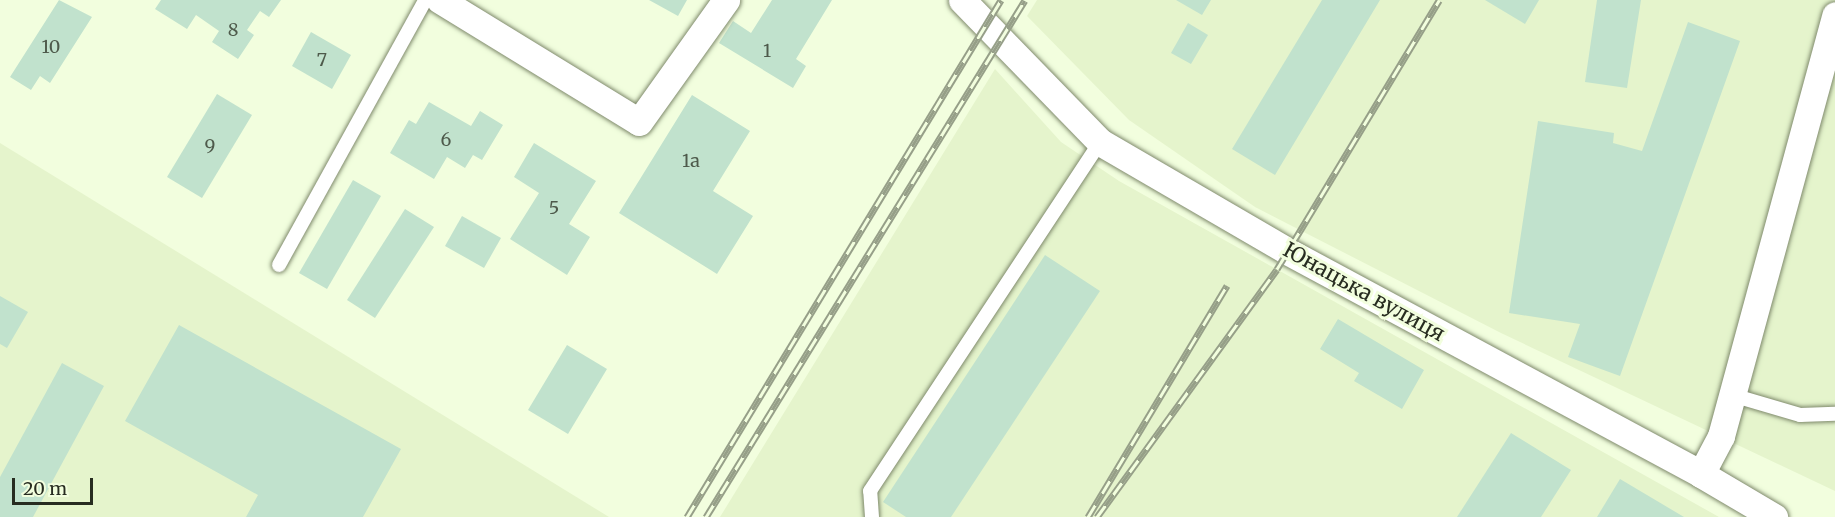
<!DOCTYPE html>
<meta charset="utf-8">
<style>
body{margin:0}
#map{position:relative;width:1835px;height:517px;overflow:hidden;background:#f2fede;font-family:Merriweather,serif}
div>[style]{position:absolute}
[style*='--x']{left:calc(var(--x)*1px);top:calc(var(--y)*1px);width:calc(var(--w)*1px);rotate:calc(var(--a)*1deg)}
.built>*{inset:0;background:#e5f4cc}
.building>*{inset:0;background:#c1e2cd}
.roads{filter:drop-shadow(0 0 2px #7f8a6c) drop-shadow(0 0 2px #7f8a6c)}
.lane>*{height:14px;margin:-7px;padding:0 7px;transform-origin:7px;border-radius:7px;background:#fff}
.street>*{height:27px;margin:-13.5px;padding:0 13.5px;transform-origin:13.5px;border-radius:13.5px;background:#fff}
.rail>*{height:7px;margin-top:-3.5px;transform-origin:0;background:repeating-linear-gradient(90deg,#f2fede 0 14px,#969f88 0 28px);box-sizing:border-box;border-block:2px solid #969f88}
span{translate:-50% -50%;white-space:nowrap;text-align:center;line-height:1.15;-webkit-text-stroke:6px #f2fede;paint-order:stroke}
.number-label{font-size:18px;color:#4e5a4b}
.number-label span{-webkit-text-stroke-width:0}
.street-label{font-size:21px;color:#272c20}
.scale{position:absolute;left:12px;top:478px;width:81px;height:27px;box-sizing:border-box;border:3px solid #272c20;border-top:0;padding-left:8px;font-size:18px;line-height:21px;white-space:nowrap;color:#272c20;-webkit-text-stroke:4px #f2fede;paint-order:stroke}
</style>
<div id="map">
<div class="built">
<div style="clip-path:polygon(1037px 0,1835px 0,1835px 491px,1501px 333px,1255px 207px,1129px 120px,1027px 16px)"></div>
<div style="clip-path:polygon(995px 69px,1061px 142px,1119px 181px,1719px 517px,720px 517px)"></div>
<div style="clip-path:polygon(0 143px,609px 517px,0 517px)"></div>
</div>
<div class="building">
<div style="clip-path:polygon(59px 0,92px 17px,50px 83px,40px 76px,31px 90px,10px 77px)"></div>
<div style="clip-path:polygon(161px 0,281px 0,269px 17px,260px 11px,247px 30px,254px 35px,238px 59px,212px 42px,219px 31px,196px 15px,187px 29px,155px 9px)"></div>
<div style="clip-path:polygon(649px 0,687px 0,678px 16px)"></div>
<div style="clip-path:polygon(772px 0,832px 0,796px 59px,806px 66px,793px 88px,719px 43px,733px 21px,751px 33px)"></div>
<div style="clip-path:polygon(1176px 0,1211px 0,1202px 15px)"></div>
<div style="clip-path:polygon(1322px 0,1380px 0,1275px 175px,1232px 149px)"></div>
<div style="clip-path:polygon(1485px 0,1539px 0,1525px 24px)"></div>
<div style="clip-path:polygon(1597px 0,1641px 0,1627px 88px,1585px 82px)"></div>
<div style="clip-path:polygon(1688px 22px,1740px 41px,1620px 376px,1568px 357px,1580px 324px,1509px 313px,1538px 121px,1614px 133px,1613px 143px,1642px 151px)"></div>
<div style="clip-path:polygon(1188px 23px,1208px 35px,1191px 64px,1171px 53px)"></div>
<div style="clip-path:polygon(311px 32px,351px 55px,332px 89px,292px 66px)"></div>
<div style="clip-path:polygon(217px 94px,252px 115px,202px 198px,167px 177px)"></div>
<div style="clip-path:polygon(692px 95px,750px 131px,713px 191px,753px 216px,717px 274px,619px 213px)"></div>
<div style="clip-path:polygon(429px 102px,471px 126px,480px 111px,503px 125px,482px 160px,473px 155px,465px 168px,447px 157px,434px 179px,390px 153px,409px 120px,416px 124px)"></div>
<div style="clip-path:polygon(534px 143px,596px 181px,569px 224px,590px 237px,567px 275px,510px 239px,539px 193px,514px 177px)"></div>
<div style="clip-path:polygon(353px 180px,381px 196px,327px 289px,299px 273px)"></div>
<div style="clip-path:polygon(405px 209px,434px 227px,375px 318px,347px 300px)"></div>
<div style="clip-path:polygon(462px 216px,501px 238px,484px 268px,445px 246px)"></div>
<div style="clip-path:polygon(1045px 255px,1100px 291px,951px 517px,906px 517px,883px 502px)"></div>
<div style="clip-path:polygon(0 296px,28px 312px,7px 348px,0 344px)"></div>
<div style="clip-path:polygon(1338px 319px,1424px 370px,1402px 409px,1354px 381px,1359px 373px,1320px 349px)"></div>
<div style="clip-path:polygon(179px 325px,401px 449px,363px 517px,246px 517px,258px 495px,125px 421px)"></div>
<div style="clip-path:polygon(567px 345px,607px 369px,568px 434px,528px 410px)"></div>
<div style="clip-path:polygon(62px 363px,104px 386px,33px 517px,0 517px,0 477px)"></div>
<div style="clip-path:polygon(1511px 433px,1571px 470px,1541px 517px,1457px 517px)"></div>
<div style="clip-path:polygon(1620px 479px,1684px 517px,1597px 517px)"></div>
</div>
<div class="roads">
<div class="lane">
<div style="--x:279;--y:265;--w:303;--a:-61.1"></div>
<div style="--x:1732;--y:395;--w:71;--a:16.4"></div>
<div style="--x:1800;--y:415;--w:35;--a:-2"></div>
<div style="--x:872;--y:517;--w:26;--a:-94"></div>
<div style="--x:870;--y:491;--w:418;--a:-56.6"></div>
</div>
<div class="street">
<div style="--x:440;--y:0;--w:233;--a:31.5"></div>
<div style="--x:639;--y:122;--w:150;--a:-54.5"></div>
<div style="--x:962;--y:0;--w:198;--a:45.8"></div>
<div style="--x:1100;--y:142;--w:216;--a:30.2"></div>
<div style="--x:1287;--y:251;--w:470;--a:28.3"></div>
<div style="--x:1701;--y:474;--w:85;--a:30.5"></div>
<div style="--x:1701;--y:474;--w:43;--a:-62.2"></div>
<div style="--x:1721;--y:436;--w:436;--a:-74.8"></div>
</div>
</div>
<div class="rail">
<div style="--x:687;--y:517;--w:605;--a:-58.73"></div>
<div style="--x:706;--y:517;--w:607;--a:-58.32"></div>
<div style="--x:1088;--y:517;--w:270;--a:-59"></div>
<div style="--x:1097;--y:517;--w:306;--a:-54"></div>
<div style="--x:1277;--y:269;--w:314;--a:-58.9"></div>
</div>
<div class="number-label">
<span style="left:233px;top:30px">8</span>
<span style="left:51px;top:47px">10</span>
<span style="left:767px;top:51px">1</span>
<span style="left:322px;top:60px">7</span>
<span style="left:446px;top:140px">6</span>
<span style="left:210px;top:146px">9</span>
<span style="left:691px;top:161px">1а</span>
<span style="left:554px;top:208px">5</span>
</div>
<div class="street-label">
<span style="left:1364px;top:292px;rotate:29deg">Юнацька вулиця</span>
</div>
<div class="scale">20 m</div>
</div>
